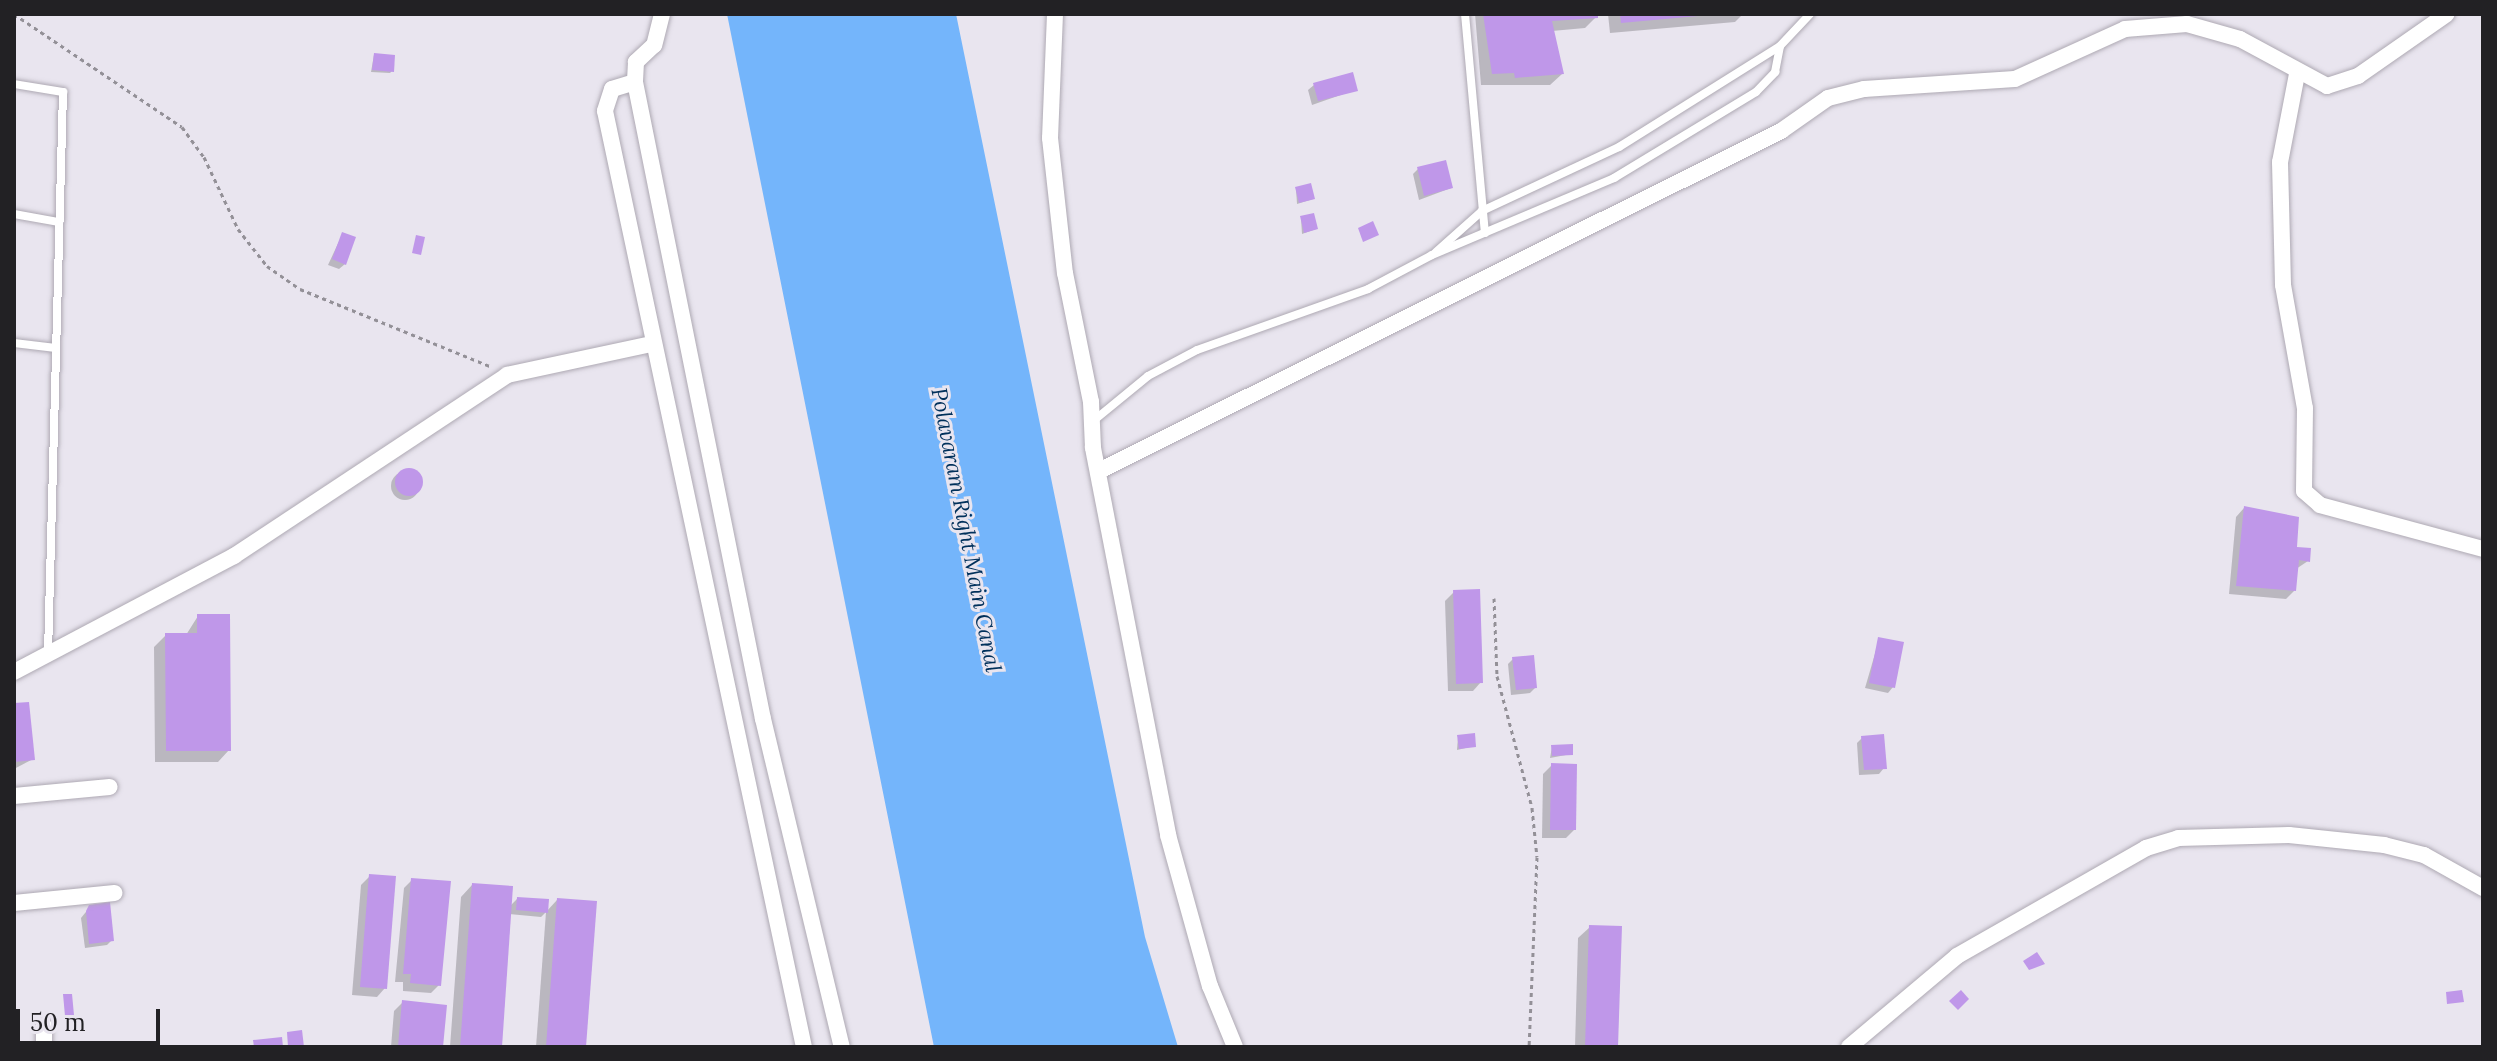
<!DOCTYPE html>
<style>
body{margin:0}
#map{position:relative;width:2497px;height:1061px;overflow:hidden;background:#e9e5ef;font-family:Lora,serif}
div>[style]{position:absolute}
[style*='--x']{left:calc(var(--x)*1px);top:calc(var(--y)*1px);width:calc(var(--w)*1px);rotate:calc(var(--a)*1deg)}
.water>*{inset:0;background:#74b5fb}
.shadow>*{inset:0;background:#0003}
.round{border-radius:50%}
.building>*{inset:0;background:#bf97e9}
.path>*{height:3px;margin-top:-1.5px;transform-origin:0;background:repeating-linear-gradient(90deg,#939097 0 4px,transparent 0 8px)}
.roads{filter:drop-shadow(0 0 2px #aea9b3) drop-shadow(0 0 2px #aea9b3)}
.service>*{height:8px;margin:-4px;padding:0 4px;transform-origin:4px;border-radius:4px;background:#fff}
.minor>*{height:16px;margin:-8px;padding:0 8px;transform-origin:8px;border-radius:8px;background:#fff}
span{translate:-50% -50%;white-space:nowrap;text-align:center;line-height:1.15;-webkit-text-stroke:6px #e9e5ef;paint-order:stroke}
.water-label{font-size:22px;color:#00305b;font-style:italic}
.frame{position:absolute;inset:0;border:16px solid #222124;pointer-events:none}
.scale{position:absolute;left:16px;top:1009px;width:144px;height:36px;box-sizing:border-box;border:4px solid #222124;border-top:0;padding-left:10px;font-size:24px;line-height:28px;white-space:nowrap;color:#222124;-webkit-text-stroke:6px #e9e5ef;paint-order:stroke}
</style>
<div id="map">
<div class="water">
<div style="clip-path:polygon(727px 14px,956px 14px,1145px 937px,1178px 1047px,934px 1047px)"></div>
</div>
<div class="shadow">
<div style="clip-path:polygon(1475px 14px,1596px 14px,1596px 17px,1585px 28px,1552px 31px,1562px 74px,1550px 85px,1481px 85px)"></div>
<div style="clip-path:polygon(1608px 14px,1743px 14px,1735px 22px,1610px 33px)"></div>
<div style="clip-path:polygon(374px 55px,392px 71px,390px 73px,371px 72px)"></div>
<div style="clip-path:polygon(1314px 85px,1355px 90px,1312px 105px,1308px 90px)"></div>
<div style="clip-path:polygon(1418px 169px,1451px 188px,1419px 200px,1413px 174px)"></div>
<div style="clip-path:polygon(1296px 189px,1313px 199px,1297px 204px)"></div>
<div style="clip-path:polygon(1301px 218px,1316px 229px,1302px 234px)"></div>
<div style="clip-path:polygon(342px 235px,345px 264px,339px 269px,328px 265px)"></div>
<div class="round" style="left:391px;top:472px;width:28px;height:28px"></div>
<div style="clip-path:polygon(2244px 508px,2308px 561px,2296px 569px,2294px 591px,2286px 599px,2229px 594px,2236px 517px)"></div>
<div style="clip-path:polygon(1454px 592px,1481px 682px,1473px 691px,1448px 691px,1445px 601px)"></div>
<div style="clip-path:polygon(198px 616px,229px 750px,218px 762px,155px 762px,154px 647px,166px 635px,186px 635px)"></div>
<div style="clip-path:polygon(1879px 640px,1893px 687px,1888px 693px,1865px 688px)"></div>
<div style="clip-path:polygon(1513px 659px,1535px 688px,1530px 693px,1511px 695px,1508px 664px)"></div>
<div style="clip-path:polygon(14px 705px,33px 759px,14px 769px)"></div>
<div style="clip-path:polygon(1458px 737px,1474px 746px,1457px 750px)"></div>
<div style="clip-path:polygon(1862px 738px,1884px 768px,1879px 774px,1859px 775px,1857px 743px)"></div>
<div style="clip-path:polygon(1552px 747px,1571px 754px,1550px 758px)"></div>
<div style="clip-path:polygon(1552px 765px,1574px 830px,1566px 838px,1542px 838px,1543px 774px)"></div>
<div style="clip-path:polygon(370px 876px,385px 988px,377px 997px,352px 995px,361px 885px)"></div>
<div style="clip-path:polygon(412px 880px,439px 985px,431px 993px,403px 991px,403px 982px,395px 982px,404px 888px)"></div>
<div style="clip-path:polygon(472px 885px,510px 906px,517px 899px,546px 912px,541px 917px,509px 914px,500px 1047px,450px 1047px,461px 897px)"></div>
<div style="clip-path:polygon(557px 900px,584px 1047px,536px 1047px,546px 912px)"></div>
<div style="clip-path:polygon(90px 907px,112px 940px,107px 945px,85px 948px,81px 918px)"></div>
<div style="clip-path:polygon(1590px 927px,1616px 1047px,1575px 1047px,1578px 938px)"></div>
<div style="clip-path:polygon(403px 1002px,441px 1047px,391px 1047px,394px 1011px)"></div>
</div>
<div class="building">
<div style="clip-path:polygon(1483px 14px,1598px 14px,1598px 18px,1552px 21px,1564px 74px,1515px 78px,1514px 73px,1492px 74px)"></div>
<div style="clip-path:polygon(1620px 14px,1698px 14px,1698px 16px,1621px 23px)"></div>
<div style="clip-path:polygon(374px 53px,395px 55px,394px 72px,372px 70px)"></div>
<div style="clip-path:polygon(1353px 72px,1358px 91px,1318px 101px,1313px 83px)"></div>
<div style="clip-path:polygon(1446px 160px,1453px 188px,1424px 196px,1417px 167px)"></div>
<div style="clip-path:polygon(1311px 183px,1315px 199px,1299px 203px,1295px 187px)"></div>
<div style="clip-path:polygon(1314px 213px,1318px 229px,1304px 233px,1300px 216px)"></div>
<div style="clip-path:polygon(1373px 221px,1379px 235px,1363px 242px,1358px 228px)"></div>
<div style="clip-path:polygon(342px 232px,356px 237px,346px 265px,332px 259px)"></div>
<div style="clip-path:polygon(416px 235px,425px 237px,421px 255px,412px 253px)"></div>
<div class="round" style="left:395px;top:468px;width:28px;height:28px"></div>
<div style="clip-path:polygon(2244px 506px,2299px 517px,2297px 547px,2311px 548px,2310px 562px,2299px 560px,2296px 591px,2236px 586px)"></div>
<div style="clip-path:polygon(1480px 589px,1483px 683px,1456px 684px,1453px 590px)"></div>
<div style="clip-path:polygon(197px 614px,230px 614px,231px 751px,166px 751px,165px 633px,197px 633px)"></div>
<div style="clip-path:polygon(1878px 637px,1904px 642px,1895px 688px,1869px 683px)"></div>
<div style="clip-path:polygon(1534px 655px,1537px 688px,1516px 690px,1512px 657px)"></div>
<div style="clip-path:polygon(29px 702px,35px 760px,14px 762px,14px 703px)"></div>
<div style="clip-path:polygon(1475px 733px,1476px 747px,1459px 749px,1457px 735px)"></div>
<div style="clip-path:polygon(1884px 734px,1887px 769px,1864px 770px,1861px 736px)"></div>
<div style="clip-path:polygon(1573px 744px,1573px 755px,1552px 756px,1551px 745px)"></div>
<div style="clip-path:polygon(1551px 763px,1577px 764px,1576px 830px,1550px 830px)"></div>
<div style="clip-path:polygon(369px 874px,396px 876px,387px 989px,360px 987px)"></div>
<div style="clip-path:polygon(411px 878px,451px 881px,441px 986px,410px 983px,411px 974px,403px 974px)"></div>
<div style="clip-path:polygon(472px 883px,513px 886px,502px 1047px,460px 1047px)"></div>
<div style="clip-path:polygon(517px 897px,549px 899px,548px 913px,516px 910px)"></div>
<div style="clip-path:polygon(557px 898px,597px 901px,586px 1047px,546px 1047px)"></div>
<div style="clip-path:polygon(110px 902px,114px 941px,89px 944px,86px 911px,89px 905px)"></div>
<div style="clip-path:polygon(1589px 925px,1622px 926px,1618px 1047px,1585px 1047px)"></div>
<div style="clip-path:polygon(2037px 952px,2045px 964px,2029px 970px,2023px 961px)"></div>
<div style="clip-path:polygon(1961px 990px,1969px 999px,1958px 1010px,1949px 1001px)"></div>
<div style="clip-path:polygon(2462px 990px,2464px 1002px,2447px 1004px,2446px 992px)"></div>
<div style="clip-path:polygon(63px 994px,72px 994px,74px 1015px,65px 1016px)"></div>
<div style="clip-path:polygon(402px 1000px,447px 1005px,443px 1047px,398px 1047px)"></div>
<div style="clip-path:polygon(302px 1030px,304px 1047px,288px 1047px,287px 1032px)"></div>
<div style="clip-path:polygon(282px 1037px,283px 1047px,254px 1047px,253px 1040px)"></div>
</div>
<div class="path">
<div style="--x:14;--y:14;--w:202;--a:33.9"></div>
<div style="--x:182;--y:127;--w:37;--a:54"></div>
<div style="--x:204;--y:157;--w:80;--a:64.7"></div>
<div style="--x:238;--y:229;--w:47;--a:51.9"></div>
<div style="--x:267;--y:266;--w:40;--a:34.9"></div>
<div style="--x:300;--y:289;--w:205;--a:22.1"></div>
<div style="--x:1494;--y:598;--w:78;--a:87.8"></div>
<div style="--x:1497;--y:676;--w:137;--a:75.1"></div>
<div style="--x:1532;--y:808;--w:49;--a:84.2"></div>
<div style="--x:1537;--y:857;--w:190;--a:92.4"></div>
</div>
<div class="roads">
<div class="service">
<div style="--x:1465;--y:14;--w:220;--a:84.8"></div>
<div style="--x:14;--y:84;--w:50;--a:9.3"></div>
<div style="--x:63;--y:92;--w:561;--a:91.53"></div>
<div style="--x:14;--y:214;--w:46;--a:10.1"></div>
<div style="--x:1436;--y:252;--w:62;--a:-41.7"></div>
<div style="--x:1482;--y:211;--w:151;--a:-25"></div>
<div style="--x:1619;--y:147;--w:190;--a:-32.1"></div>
<div style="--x:1780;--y:46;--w:44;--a:-46.8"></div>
<div style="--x:14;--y:343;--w:42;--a:6.8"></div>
<div style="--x:1092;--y:422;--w:72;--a:-39.4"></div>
<div style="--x:1148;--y:376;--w:55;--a:-28"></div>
<div style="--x:1197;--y:350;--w:182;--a:-19.6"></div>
<div style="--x:1368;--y:289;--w:72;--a:-28"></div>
<div style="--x:1432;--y:255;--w:198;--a:-22.9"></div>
<div style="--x:1614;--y:178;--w:166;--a:-31.2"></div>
<div style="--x:1756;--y:92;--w:28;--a:-46"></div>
<div style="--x:1775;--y:72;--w:26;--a:-79"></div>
</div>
<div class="minor">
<div style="--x:662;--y:14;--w:32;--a:104"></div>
<div style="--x:654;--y:45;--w:25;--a:137"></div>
<div style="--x:636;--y:62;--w:20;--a:93"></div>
<div style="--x:635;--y:82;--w:650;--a:78.64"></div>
<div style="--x:763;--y:719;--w:337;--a:76.5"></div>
<div style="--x:1055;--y:14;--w:124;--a:92.3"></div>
<div style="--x:1050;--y:138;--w:136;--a:83.7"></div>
<div style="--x:1065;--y:273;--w:132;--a:78.6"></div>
<div style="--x:1091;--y:402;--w:46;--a:87.5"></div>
<div style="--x:1093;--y:448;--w:394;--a:79"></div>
<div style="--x:1168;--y:835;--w:157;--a:74.5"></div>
<div style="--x:1210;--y:986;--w:66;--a:67.7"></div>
<div style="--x:2297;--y:74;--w:90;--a:100.9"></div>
<div style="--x:2280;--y:162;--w:123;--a:88.6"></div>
<div style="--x:2283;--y:285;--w:125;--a:79.9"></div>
<div style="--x:2305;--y:408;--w:83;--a:90.7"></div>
<div style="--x:2304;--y:491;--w:21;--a:41"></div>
<div style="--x:2320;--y:505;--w:169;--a:15.1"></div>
<div style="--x:635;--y:82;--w:24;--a:163"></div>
<div style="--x:612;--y:89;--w:23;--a:108"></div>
<div style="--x:605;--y:111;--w:957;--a:78"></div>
<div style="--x:1101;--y:470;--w:760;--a:-26.5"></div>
<div style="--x:1781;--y:131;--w:57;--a:-35.1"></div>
<div style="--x:1828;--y:98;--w:37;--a:-14"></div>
<div style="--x:1864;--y:89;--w:151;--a:-3.8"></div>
<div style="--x:2015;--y:79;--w:121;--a:-24.4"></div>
<div style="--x:2125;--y:29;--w:62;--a:-4.6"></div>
<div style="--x:2187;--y:24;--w:55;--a:15.8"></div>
<div style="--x:2240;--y:39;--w:99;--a:28.4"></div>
<div style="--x:2327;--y:86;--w:33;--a:-18"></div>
<div style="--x:2358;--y:76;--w:108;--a:-34.9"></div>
<div style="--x:14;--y:672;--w:249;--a:-27.8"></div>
<div style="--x:234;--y:556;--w:328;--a:-33.5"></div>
<div style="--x:507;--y:375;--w:148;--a:-12.1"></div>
<div style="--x:14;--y:796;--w:96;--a:-5.4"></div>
<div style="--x:14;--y:903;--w:101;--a:-5.7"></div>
<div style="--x:44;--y:1026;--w:21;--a:90"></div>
<div style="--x:1849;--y:1047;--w:141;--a:-40.1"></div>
<div style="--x:1957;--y:956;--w:218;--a:-29.7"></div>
<div style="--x:2146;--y:848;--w:34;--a:-17"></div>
<div style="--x:2178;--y:838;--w:111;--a:-1.5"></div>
<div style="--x:2289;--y:835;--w:96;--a:6"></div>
<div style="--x:2384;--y:845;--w:41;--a:14"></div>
<div style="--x:2424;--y:855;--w:68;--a:29.2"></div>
</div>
</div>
<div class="water-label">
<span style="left:966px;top:530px;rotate:79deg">Polavaram Right Main Canal</span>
</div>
<div class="frame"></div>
<div class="scale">50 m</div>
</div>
